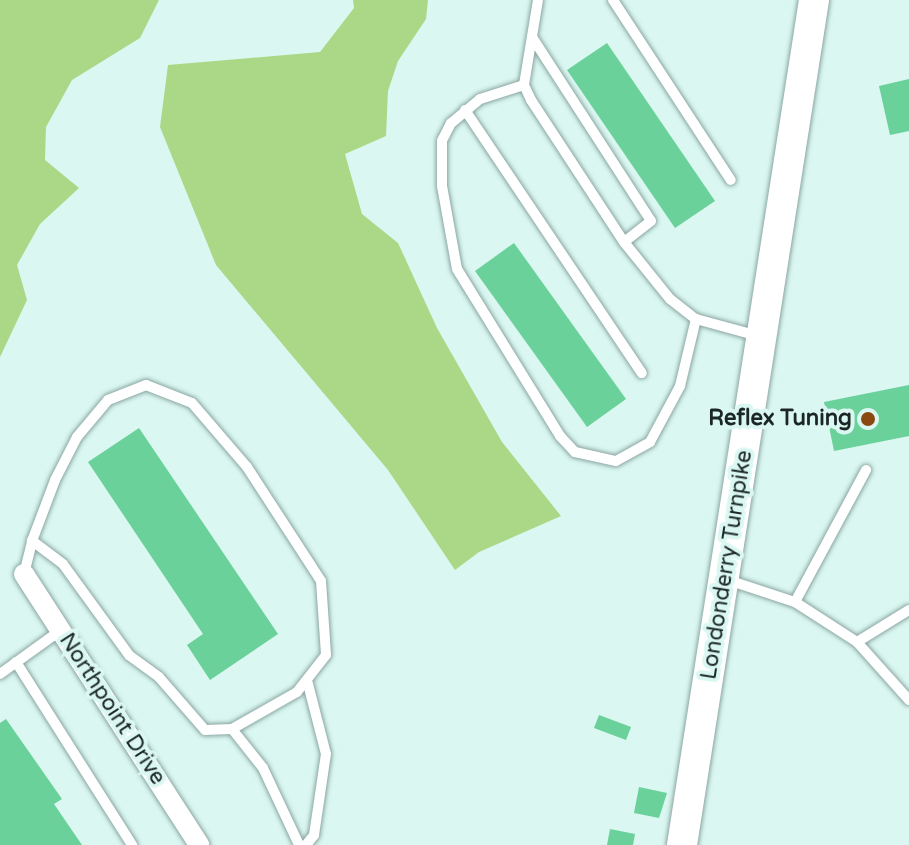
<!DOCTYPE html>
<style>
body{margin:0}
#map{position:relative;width:909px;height:845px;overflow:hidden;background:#daf7f1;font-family:"Varela Round",sans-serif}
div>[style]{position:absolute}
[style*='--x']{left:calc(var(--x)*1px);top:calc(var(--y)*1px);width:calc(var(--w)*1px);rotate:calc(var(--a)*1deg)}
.green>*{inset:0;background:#aad886}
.building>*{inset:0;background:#69d199}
.roads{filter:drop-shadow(0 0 2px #8ba6a2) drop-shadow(0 0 2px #8ba6a2)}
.lane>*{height:10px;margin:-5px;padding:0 5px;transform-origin:5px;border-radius:5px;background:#fff}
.street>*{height:20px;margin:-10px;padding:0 10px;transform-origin:10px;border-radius:10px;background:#fff}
.primary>*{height:30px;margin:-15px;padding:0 15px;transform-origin:15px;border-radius:15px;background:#fff}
.dots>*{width:22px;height:22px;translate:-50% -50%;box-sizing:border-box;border:4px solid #daf7f1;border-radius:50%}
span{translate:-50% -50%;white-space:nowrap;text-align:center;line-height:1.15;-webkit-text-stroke:8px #daf7f1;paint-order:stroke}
.poi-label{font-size:22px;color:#1c2725;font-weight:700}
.right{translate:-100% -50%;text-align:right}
.street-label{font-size:22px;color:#1c2725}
</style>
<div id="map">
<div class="green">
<div style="clip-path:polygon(0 0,159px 0,140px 38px,72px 80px,46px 127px,45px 160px,79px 188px,40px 224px,17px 265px,27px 300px,0 357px)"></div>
<div style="clip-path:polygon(353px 0,428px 0,426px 19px,398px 61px,388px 91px,386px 136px,345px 154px,362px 214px,398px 243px,437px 328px,502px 442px,561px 516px,479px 552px,455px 570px,388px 470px,216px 265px,160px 127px,168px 65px,320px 52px,354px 8px)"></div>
</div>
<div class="building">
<div style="clip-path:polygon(607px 43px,715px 201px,675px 228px,567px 70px)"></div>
<div style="clip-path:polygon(909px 79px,909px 131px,890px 135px,879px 86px)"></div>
<div style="clip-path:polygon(514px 243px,626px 399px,587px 427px,475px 271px)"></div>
<div style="clip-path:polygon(909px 385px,909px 436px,834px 451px,824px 402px)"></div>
<div style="clip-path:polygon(139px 428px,278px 634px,210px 680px,187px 645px,203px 634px,88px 462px)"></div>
<div style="clip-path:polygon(599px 715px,631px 727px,626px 740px,594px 728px)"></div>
<div style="clip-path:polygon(6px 719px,62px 799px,54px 804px,82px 845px,0 845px,0 723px)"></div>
<div style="clip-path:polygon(639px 787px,667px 793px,659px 818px,634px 813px)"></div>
<div style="clip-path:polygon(610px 829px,635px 834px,633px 845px,607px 845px)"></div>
</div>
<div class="roads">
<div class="lane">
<div style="--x:538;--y:0;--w:86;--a:99.4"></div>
<div style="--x:524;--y:85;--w:17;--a:65"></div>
<div style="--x:531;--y:100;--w:170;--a:56.8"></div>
<div style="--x:624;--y:242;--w:73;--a:51.1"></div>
<div style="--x:670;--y:299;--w:33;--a:38"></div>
<div style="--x:696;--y:319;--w:64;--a:15.3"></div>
<div style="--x:613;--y:0;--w:215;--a:56.8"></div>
<div style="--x:532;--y:37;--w:219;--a:57.1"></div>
<div style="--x:651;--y:221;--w:34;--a:142"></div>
<div style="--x:524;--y:85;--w:46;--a:162.3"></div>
<div style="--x:480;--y:99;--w:38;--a:140"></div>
<div style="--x:451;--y:123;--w:20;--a:117"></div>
<div style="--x:442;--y:141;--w:45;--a:90"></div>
<div style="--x:442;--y:186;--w:84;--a:79.8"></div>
<div style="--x:457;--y:269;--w:196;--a:58.3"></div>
<div style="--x:560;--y:436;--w:22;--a:47"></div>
<div style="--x:575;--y:452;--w:42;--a:12.4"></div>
<div style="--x:616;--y:461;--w:39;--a:-29"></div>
<div style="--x:650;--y:442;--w:64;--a:-61.8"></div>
<div style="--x:680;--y:386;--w:69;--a:-76.6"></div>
<div style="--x:465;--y:110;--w:317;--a:56.1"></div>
<div style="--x:24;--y:574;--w:34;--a:-76"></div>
<div style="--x:32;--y:541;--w:65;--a:-69.3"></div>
<div style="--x:55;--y:480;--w:48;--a:-62.9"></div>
<div style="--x:77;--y:437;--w:48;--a:-50"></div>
<div style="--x:108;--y:400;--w:41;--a:-21.5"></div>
<div style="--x:146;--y:385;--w:49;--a:21.4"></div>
<div style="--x:192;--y:403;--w:84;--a:49.3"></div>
<div style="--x:247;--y:467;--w:136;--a:57"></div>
<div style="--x:321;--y:581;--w:74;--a:86.1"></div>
<div style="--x:326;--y:655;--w:47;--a:128.1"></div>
<div style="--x:297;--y:692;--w:75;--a:150.4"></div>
<div style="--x:232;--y:729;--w:27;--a:178"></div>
<div style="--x:205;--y:730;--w:70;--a:-131"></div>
<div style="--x:159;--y:677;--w:37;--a:-144"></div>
<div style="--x:129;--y:655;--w:112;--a:-126"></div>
<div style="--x:63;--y:564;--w:39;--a:-143"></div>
<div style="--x:728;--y:580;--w:71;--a:18.2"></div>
<div style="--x:795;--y:602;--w:74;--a:32.8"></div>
<div style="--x:857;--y:642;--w:78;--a:48.1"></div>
<div style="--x:795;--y:602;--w:150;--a:-61.7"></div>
<div style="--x:857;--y:642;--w:61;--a:-31.6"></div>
<div style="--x:16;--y:662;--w:217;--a:57.6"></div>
<div style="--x:0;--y:674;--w:75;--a:-35.8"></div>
<div style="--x:232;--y:729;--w:50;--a:51.5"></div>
<div style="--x:263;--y:768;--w:85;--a:64.9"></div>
<div style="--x:306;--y:845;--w:13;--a:-51"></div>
<div style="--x:314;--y:835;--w:82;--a:-81.6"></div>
<div style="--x:326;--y:754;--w:76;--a:-104.4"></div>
</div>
<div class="street">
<div style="--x:24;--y:574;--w:323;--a:57.1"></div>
</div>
<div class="primary">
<div style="--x:682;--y:845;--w:855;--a:-81.12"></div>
</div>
</div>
<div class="dots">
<div style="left:868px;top:419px;background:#894911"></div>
</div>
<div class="poi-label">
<span class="right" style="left:852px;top:419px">Reflex Tuning</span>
</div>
<div class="street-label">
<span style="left:727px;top:565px;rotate:-81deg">Londonderry Turnpike</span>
<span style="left:112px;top:709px;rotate:57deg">Northpoint Drive</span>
</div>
</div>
